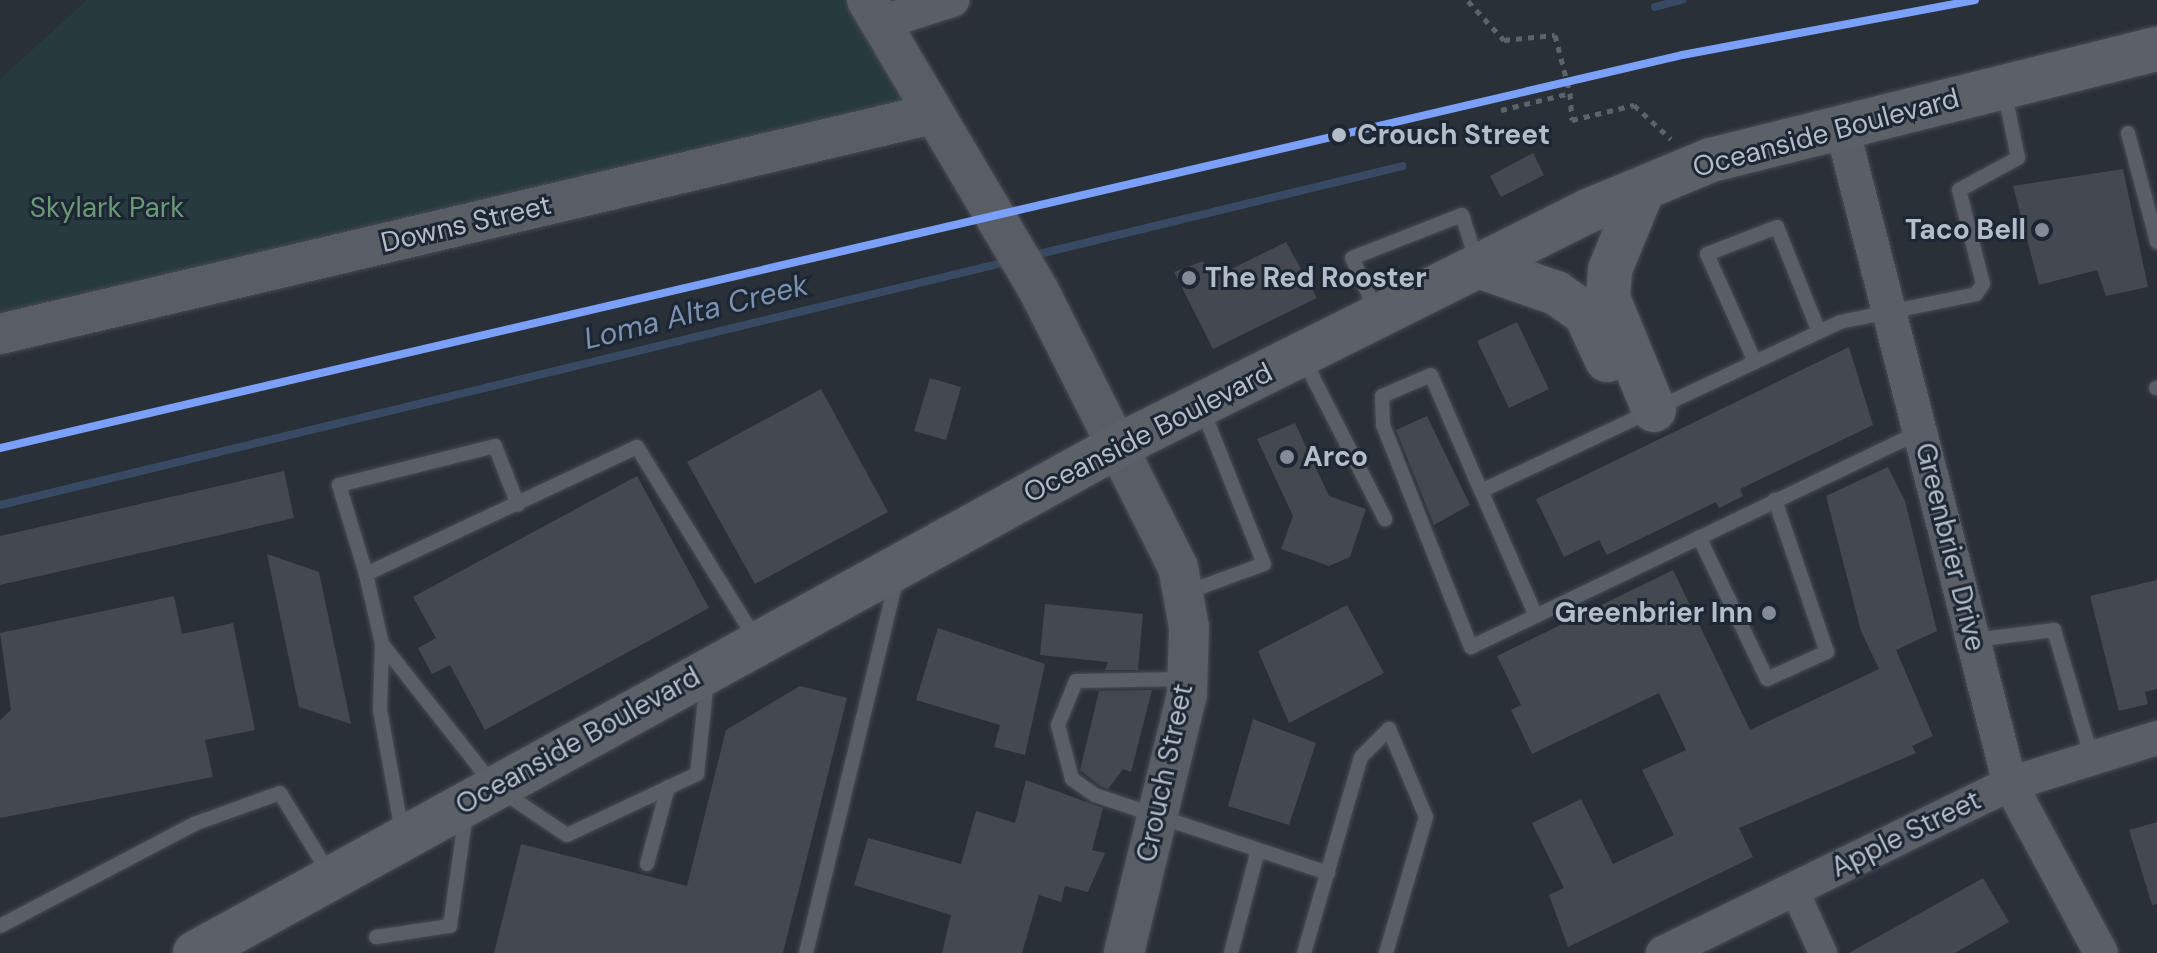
<!DOCTYPE html>
<style>
body{margin:0}
#map{position:relative;width:2157px;height:953px;overflow:hidden;background:#2a3038;font-family:"DM Sans",sans-serif}
div>[style]{position:absolute}
[style*='--x']{left:calc(var(--x)*1px);top:calc(var(--y)*1px);width:calc(var(--w)*1px);rotate:calc(var(--a)*1deg)}
.green>*{inset:0;background:#273a3e}
.stream>*{height:8px;margin:-4px;padding:0 4px;transform-origin:4px;border-radius:4px;background:#384963}
.building>*{inset:0;background:#444950}
.path>*{height:5px;margin-top:-2.5px;transform-origin:0;background:repeating-linear-gradient(90deg,#5d636a 0 6px,transparent 0 12px)}
.roads{filter:drop-shadow(0 0 2px #484c53) drop-shadow(0 0 2px #484c53)}
.service>*{height:14px;margin:-7px;padding:0 7px;transform-origin:7px;border-radius:7px;background:#5a5e66}
.minor>*{height:28px;margin:-14px;padding:0 14px;transform-origin:14px;border-radius:14px;background:#5a5e66}
.tertiary>*{height:34px;margin:-17px;padding:0 17px;transform-origin:17px;border-radius:17px;background:#5a5e66}
.secondary>*{height:40px;margin:-20px;padding:0 20px;transform-origin:20px;border-radius:20px;background:#595d64}
.primary>*{height:44px;margin:-22px;padding:0 22px;transform-origin:22px;border-radius:22px;background:#5c6168}
.rail-1>*{height:8px;margin:-4px;padding:0 4px;transform-origin:4px;border-radius:4px;background:#7ba0fa}
.dots>*{width:22px;height:22px;translate:-50% -50%;box-sizing:border-box;border:4px solid #1d2633;border-radius:50%}
span{translate:-50% -50%;white-space:nowrap;text-align:center;line-height:1.15;-webkit-text-stroke:6px #1d2633;paint-order:stroke}
.street-label{font-size:28px;color:#b4bcc9}
.stop-label{font-size:28px;color:#b4bcc9;font-weight:700}
.left{translate:0 -50%;text-align:left}
.park-label{font-size:28px;color:#6b9a76}
.poi-label{font-size:28px;color:#b4bcc9;font-weight:700}
.right{translate:-100% -50%;text-align:right}
.water-label{font-size:30px;color:#7c92b1;font-style:italic}
</style>
<div id="map">
<div class="green">
<div style="clip-path:polygon(87px 0,867px 0,932px 114px,0 334px,0 79px)"></div>
</div>
<div class="stream">
<div style="--x:1655;--y:7;--w:28;--a:-15"></div>
<div style="--x:1031;--y:256;--w:382;--a:-13.6"></div>
<div style="--x:0;--y:505;--w:1039;--a:-13.58"></div>
</div>
<div class="building">
<div style="clip-path:polygon(1533px 153px,1544px 175px,1501px 197px,1490px 176px)"></div>
<div style="clip-path:polygon(2123px 169px,2148px 287px,2106px 296px,2097px 270px,2039px 285px,2013px 186px)"></div>
<div style="clip-path:polygon(1286px 242px,1317px 298px,1213px 349px,1174px 272px,1203px 261px,1211px 279px)"></div>
<div style="clip-path:polygon(1517px 322px,1549px 389px,1509px 408px,1477px 341px)"></div>
<div style="clip-path:polygon(1849px 347px,1873px 425px,1740px 489px,1743px 496px,1719px 508px,1716px 502px,1607px 555px,1599px 540px,1564px 557px,1536px 499px)"></div>
<div style="clip-path:polygon(930px 378px,961px 387px,946px 440px,914px 431px)"></div>
<div style="clip-path:polygon(821px 389px,888px 512px,755px 584px,687px 462px)"></div>
<div style="clip-path:polygon(1427px 416px,1470px 505px,1434px 525px,1396px 430px)"></div>
<div style="clip-path:polygon(1295px 423px,1329px 496px,1366px 509px,1350px 557px,1329px 566px,1281px 549px,1293px 516px,1257px 439px)"></div>
<div style="clip-path:polygon(1888px 467px,1905px 501px,1937px 631px,1896px 650px,1933px 736px,1912px 746px,1916px 753px,1739px 828px,1753px 857px,1568px 947px,1549px 895px,1564px 888px,1532px 823px,1581px 799px,1613px 864px,1674px 835px,1642px 770px,1686px 750px,1659px 693px,1532px 754px,1511px 710px,1521px 705px,1497px 656px,1673px 570px,1750px 730px,1879px 669px,1861px 631px,1826px 496px)"></div>
<div style="clip-path:polygon(284px 471px,294px 518px,0 585px,0 536px)"></div>
<div style="clip-path:polygon(637px 476px,709px 608px,485px 730px,450px 665px,432px 674px,418px 648px,436px 638px,413px 597px)"></div>
<div style="clip-path:polygon(267px 554px,319px 572px,351px 724px,299px 707px)"></div>
<div style="clip-path:polygon(2157px 580px,2157px 689px,2145px 692px,2148px 704px,2119px 711px,2090px 596px)"></div>
<div style="clip-path:polygon(174px 596px,182px 634px,233px 623px,255px 730px,205px 740px,213px 777px,0 818px,0 720px,11px 710px,0 633px)"></div>
<div style="clip-path:polygon(1045px 604px,1143px 614px,1138px 670px,1105px 670px,1108px 662px,1040px 655px)"></div>
<div style="clip-path:polygon(1347px 605px,1384px 673px,1289px 723px,1258px 651px)"></div>
<div style="clip-path:polygon(938px 628px,1045px 664px,1025px 755px,994px 747px,1000px 725px,916px 700px)"></div>
<div style="clip-path:polygon(800px 686px,847px 698px,783px 953px,494px 953px,521px 844px,687px 886px,726px 730px)"></div>
<div style="clip-path:polygon(1152px 690px,1131px 772px,1123px 769px,1108px 789px,1100px 786px,1080px 770px,1099px 691px)"></div>
<div style="clip-path:polygon(1253px 719px,1316px 743px,1289px 825px,1228px 806px)"></div>
<div style="clip-path:polygon(1026px 780px,1103px 808px,1092px 850px,1105px 853px,1088px 892px,1065px 886px,1061px 902px,1039px 895px,1022px 953px,942px 953px,951px 915px,854px 885px,868px 838px,961px 864px,976px 811px,1015px 823px)"></div>
<div style="clip-path:polygon(2157px 822px,2157px 904px,2152px 905px,2129px 830px)"></div>
<div style="clip-path:polygon(1983px 878px,2009px 922px,1955px 953px,1849px 953px)"></div>
</div>
<div class="path">
<div style="--x:1468;--y:1;--w:53;--a:47.3"></div>
<div style="--x:1504;--y:40;--w:51;--a:-5.6"></div>
<div style="--x:1555;--y:35;--w:60;--a:75.5"></div>
<div style="--x:1501;--y:110;--w:71;--a:-13.8"></div>
<div style="--x:1570;--y:93;--w:27;--a:86"></div>
<div style="--x:1572;--y:120;--w:64;--a:-13.6"></div>
<div style="--x:1634;--y:105;--w:50;--a:42.6"></div>
</div>
<div class="roads">
<div class="service">
<div style="--x:2128;--y:133;--w:113;--a:75.1"></div>
<div style="--x:1377;--y:313;--w:60;--a:-114.4"></div>
<div style="--x:1352;--y:258;--w:118;--a:-21.4"></div>
<div style="--x:1462;--y:215;--w:49;--a:72.3"></div>
<div style="--x:1303;--y:358;--w:181;--a:63"></div>
<div style="--x:1755;--y:362;--w:118;--a:-114"></div>
<div style="--x:1707;--y:254;--w:75;--a:-21.1"></div>
<div style="--x:1777;--y:227;--w:113;--a:68.2"></div>
<div style="--x:2156;--y:388;--w:1;--a:0"></div>
<div style="--x:1481;--y:491;--w:126;--a:-113.3"></div>
<div style="--x:1431;--y:375;--w:53;--a:156.8"></div>
<div style="--x:1382;--y:396;--w:29;--a:88"></div>
<div style="--x:1383;--y:425;--w:239;--a:68.4"></div>
<div style="--x:1471;--y:647;--w:499;--a:-25.6"></div>
<div style="--x:1699;--y:537;--w:157;--a:64.4"></div>
<div style="--x:1767;--y:679;--w:66;--a:-24.2"></div>
<div style="--x:1827;--y:652;--w:161;--a:-108.9"></div>
<div style="--x:366;--y:574;--w:93;--a:-106.9"></div>
<div style="--x:339;--y:485;--w:161;--a:-14"></div>
<div style="--x:495;--y:446;--w:63;--a:68.7"></div>
<div style="--x:1185;--y:593;--w:84;--a:-20.2"></div>
<div style="--x:1264;--y:564;--w:168;--a:-111.7"></div>
<div style="--x:1536;--y:616;--w:137;--a:-113.7"></div>
<div style="--x:1481;--y:491;--w:397;--a:-25.2"></div>
<div style="--x:1840;--y:322;--w:139;--a:-11.6"></div>
<div style="--x:1976;--y:294;--w:12;--a:-55"></div>
<div style="--x:1983;--y:284;--w:97;--a:-104.3"></div>
<div style="--x:1959;--y:190;--w:67;--a:-28.5"></div>
<div style="--x:2018;--y:158;--w:69;--a:-101.6"></div>
<div style="--x:1974;--y:640;--w:81;--a:-7.1"></div>
<div style="--x:2054;--y:630;--w:134;--a:73.5"></div>
<div style="--x:382;--y:644;--w:181;--a:51.7"></div>
<div style="--x:494;--y:786;--w:88;--a:33.9"></div>
<div style="--x:567;--y:835;--w:144;--a:-25.1"></div>
<div style="--x:697;--y:774;--w:94;--a:-83.9"></div>
<div style="--x:1187;--y:679;--w:111;--a:179"></div>
<div style="--x:1076;--y:681;--w:48;--a:112.2"></div>
<div style="--x:1058;--y:725;--w:56;--a:75.5"></div>
<div style="--x:1072;--y:779;--w:28;--a:35"></div>
<div style="--x:1095;--y:795;--w:246;--a:18.5"></div>
<div style="--x:402;--y:832;--w:124;--a:-100.2"></div>
<div style="--x:380;--y:710;--w:66;--a:-88.3"></div>
<div style="--x:382;--y:644;--w:72;--a:-102.9"></div>
<div style="--x:366;--y:574;--w:299;--a:-25.1"></div>
<div style="--x:637;--y:447;--w:225;--a:58.3"></div>
<div style="--x:647;--y:864;--w:80;--a:-74.7"></div>
<div style="--x:0;--y:926;--w:219;--a:-27.7"></div>
<div style="--x:194;--y:824;--w:91;--a:-19.8"></div>
<div style="--x:280;--y:793;--w:96;--a:58.6"></div>
<div style="--x:376;--y:937;--w:75;--a:-8.5"></div>
<div style="--x:450;--y:926;--w:113;--a:-81.9"></div>
<div style="--x:806;--y:953;--w:388;--a:-76.4"></div>
<div style="--x:1231;--y:953;--w:106;--a:-75.3"></div>
<div style="--x:1304;--y:953;--w:204;--a:-73.8"></div>
<div style="--x:1361;--y:757;--w:40;--a:-45"></div>
<div style="--x:1389;--y:729;--w:95;--a:67.2"></div>
<div style="--x:1426;--y:817;--w:142;--a:106.4"></div>
</div>
<div class="minor">
<div style="--x:1794;--y:889;--w:70;--a:65.6"></div>
</div>
<div class="tertiary">
<div style="--x:880;--y:23;--w:76;--a:-17.7"></div>
<div style="--x:1841;--y:124;--w:681;--a:75.64"></div>
<div style="--x:2010;--y:784;--w:192;--a:61.7"></div>
<div style="--x:1663;--y:953;--w:386;--a:-26"></div>
<div style="--x:2010;--y:784;--w:154;--a:-17.4"></div>
</div>
<div class="secondary">
<div style="--x:867;--y:0;--w:338;--a:59.4"></div>
<div style="--x:1039;--y:291;--w:309;--a:63.3"></div>
<div style="--x:1178;--y:567;--w:61;--a:79.6"></div>
<div style="--x:1189;--y:627;--w:67;--a:91.7"></div>
<div style="--x:1187;--y:694;--w:267;--a:103.7"></div>
<div style="--x:0;--y:334;--w:958;--a:-13.28"></div>
</div>
<div class="primary">
<div style="--x:1643;--y:189;--w:87;--a:112.2"></div>
<div style="--x:1610;--y:270;--w:28;--a:94"></div>
<div style="--x:1608;--y:298;--w:121;--a:67.7"></div>
<div style="--x:1478;--y:266;--w:83;--a:19.1"></div>
<div style="--x:1556;--y:293;--w:35;--a:35"></div>
<div style="--x:1585;--y:313;--w:52;--a:64.9"></div>
<div style="--x:195;--y:953;--w:1055;--a:-28.78"></div>
<div style="--x:1120;--y:445;--w:523;--a:-26.57"></div>
<div style="--x:1588;--y:211;--w:133;--a:-22.5"></div>
<div style="--x:1711;--y:160;--w:460;--a:-14"></div>
</div>
</div>
<div class="rail-1">
<div style="--x:0;--y:448;--w:1727;--a:-13.15"></div>
<div style="--x:1682;--y:55;--w:298;--a:-10.6"></div>
</div>
<div class="dots">
<div style="left:1339px;top:135px;background:#b4bcc9"></div>
<div style="left:2042px;top:230px;background:#848b96"></div>
<div style="left:1189px;top:278px;background:#848b96"></div>
<div style="left:1287px;top:457px;background:#848b96"></div>
<div style="left:1769px;top:613px;background:#848b96"></div>
</div>
<div class="street-label">
<span style="left:1826px;top:133px;rotate:-15deg">Oceanside Boulevard</span>
<span style="left:466px;top:224px;rotate:-13deg">Downs Street</span>
<span style="left:1148px;top:433px;rotate:-27deg">Oceanside Boulevard</span>
<span style="left:1950px;top:547px;rotate:76deg">Greenbrier Drive</span>
<span style="left:578px;top:741px;rotate:-29deg">Oceanside Boulevard</span>
<span style="left:1165px;top:773px;rotate:-78deg">Crouch Street</span>
<span style="left:1906px;top:834px;rotate:-26deg">Apple Street</span>
</div>
<div class="stop-label">
<span class="left" style="left:1357px;top:135px">Crouch Street</span>
</div>
<div class="park-label">
<span style="left:107px;top:208px">Skylark Park</span>
</div>
<div class="poi-label">
<span class="right" style="left:2026px;top:230px">Taco Bell</span>
<span class="left" style="left:1205px;top:278px">The Red Rooster</span>
<span class="left" style="left:1303px;top:457px">Arco</span>
<span class="right" style="left:1753px;top:613px">Greenbrier Inn</span>
</div>
<div class="water-label">
<span style="left:696px;top:312px;rotate:-14deg">Loma Alta Creek</span>
</div>
</div>
